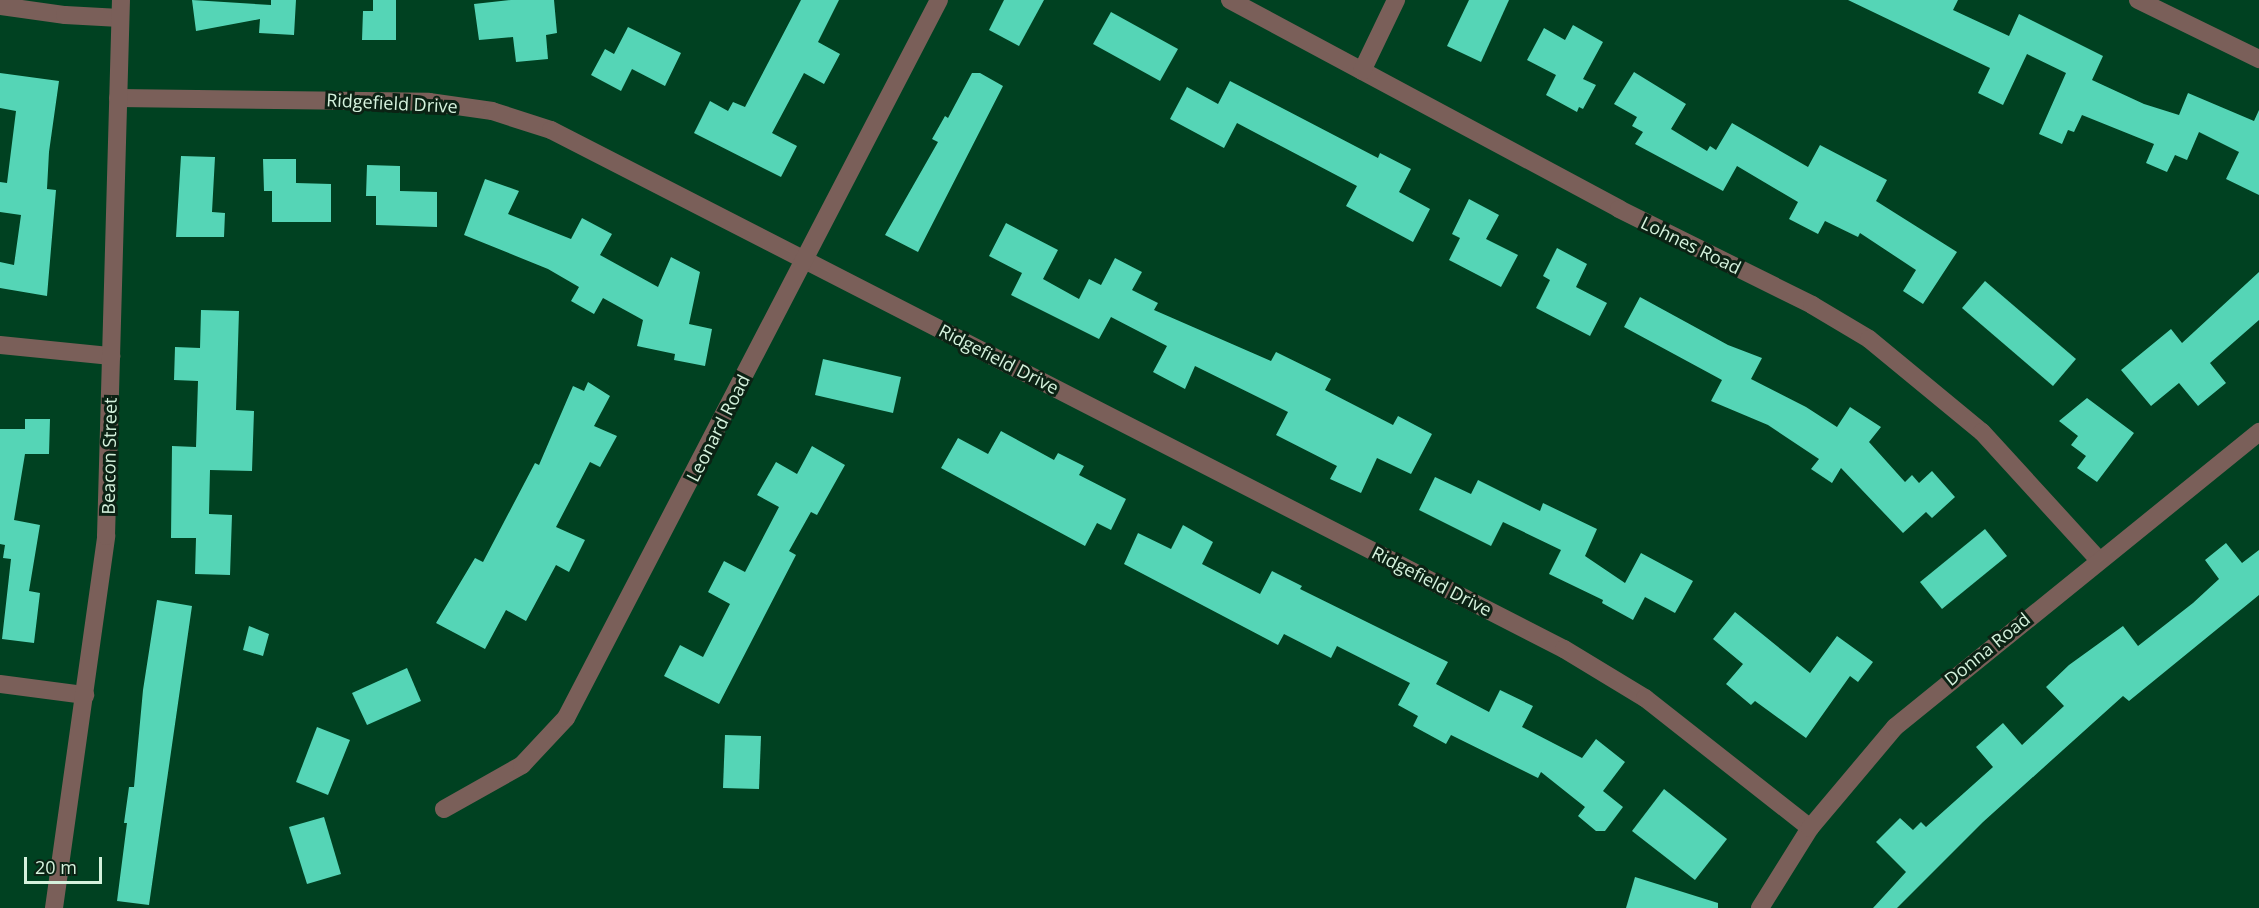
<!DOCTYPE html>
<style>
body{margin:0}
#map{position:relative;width:2259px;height:908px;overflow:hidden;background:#004121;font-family:"Open Sans",sans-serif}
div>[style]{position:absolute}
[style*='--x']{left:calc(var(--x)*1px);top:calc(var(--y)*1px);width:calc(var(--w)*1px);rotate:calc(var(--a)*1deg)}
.building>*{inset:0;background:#55d5b6}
.minor>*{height:18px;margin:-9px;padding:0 9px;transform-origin:9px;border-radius:9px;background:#7a5f59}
span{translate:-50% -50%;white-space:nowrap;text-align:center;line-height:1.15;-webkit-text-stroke:6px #0b2214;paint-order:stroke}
.street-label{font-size:18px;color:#d5f2dd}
.scale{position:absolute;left:24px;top:857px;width:78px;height:27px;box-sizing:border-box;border:3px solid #d5f2dd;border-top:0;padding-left:8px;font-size:18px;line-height:21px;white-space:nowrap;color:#d5f2dd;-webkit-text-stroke:4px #0b2214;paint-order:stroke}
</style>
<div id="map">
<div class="building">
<div style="clip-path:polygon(192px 0,271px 5px,271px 0,296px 0,294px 35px,259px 33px,260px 19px,196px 31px)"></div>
<div style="clip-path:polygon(373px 0,396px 0,396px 40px,362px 40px,363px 11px,373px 11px)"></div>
<div style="clip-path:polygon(511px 0,554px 0,557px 33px,546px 35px,548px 59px,516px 62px,513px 37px,479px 40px,474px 4px)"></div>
<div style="clip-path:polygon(801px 0,839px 0,818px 42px,840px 54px,824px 84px,804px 73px,772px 133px,797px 146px,781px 177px,694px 133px,710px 101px,728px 111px,733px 102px,745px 107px)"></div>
<div style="clip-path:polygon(1004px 0,1044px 0,1019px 46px,989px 30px)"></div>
<div style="clip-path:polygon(1469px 0,1509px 0,1481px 62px,1447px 46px)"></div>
<div style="clip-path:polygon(1848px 0,1958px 0,1953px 10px,2009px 36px,2019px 14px,2103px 56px,2092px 80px,2144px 104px,2179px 115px,2188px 93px,2254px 121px,2259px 110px,2259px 195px,2226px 179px,2239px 152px,2199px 132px,2187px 160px,2175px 155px,2167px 172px,2146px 163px,2154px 144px,2082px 115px,2074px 132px,2068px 130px,2062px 144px,2039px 134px,2066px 73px,2027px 54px,2003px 105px,1978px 93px,1990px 68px)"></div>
<div style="clip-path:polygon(1111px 12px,1178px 49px,1160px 81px,1093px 44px)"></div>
<div style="clip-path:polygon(1573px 25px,1603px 42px,1583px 79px,1596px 85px,1583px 109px,1579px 107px,1577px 112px,1546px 95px,1556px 75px,1527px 60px,1544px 28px,1565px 40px)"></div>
<div style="clip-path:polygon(628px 27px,681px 53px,665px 86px,632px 69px,621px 91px,591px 75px,605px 49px,614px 54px)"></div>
<div style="clip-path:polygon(1634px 72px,1686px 104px,1671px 129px,1707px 151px,1710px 146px,1716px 150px,1732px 123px,1808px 167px,1820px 145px,1887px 180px,1876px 201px,1957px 252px,1923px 304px,1903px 291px,1916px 270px,1860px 233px,1858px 237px,1825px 221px,1818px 234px,1789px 219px,1798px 202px,1737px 166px,1723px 191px,1635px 144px,1643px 132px,1632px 126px,1637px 117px,1614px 104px)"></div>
<div style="clip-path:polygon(0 73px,59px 81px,49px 152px,47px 189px,56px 190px,47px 296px,0 288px,0 262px,14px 265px,21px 215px,0 212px,0 182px,7px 183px,16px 111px,0 108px)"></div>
<div style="clip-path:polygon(972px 73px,980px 73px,1003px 86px,918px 252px,885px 235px,938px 142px,932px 139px,945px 116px,948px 118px)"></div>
<div style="clip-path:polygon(1230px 81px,1378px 158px,1380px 153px,1411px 169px,1399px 192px,1430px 209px,1413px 242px,1346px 206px,1357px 186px,1237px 123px,1224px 148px,1170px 119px,1187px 87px,1218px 104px)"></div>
<div style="clip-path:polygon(181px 156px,215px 157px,212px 212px,225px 213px,224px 237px,176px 237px)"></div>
<div style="clip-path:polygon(263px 159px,296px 159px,296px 183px,331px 184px,331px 222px,272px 222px,272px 191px,264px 191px)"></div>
<div style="clip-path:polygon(367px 165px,400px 166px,400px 191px,437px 192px,437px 227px,376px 225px,376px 196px,366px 196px)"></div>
<div style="clip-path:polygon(485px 179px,519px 191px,508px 214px,571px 239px,582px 218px,612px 234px,600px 255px,658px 287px,671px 257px,700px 272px,689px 324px,712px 329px,705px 366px,674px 360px,675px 354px,637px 346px,643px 320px,603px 298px,594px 314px,571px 301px,579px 287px,548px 269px,464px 235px)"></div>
<div style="clip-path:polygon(1469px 199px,1499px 215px,1486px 239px,1518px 255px,1501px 287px,1449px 260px,1460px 238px,1452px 234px)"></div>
<div style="clip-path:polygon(1006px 223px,1058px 250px,1043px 279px,1079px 299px,1089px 279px,1101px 285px,1115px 258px,1142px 272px,1132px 290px,1158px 303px,1154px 310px,1271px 361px,1276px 352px,1331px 379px,1325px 390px,1393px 425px,1398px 416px,1432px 434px,1411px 474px,1377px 458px,1361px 493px,1330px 479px,1337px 466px,1276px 435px,1288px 412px,1195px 366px,1185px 389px,1153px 372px,1167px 346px,1111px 317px,1099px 339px,1011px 295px,1022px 273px,989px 256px)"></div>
<div style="clip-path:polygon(1557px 248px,1587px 264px,1576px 287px,1607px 303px,1590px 336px,1536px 308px,1550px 280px,1543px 276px)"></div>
<div style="clip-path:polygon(2259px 272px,2259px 320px,2210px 363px,2226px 383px,2198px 406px,2179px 383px,2151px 406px,2121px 370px,2171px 329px,2182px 343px)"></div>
<div style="clip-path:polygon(1985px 281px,2076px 359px,2053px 386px,1962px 308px)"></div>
<div style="clip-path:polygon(1640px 297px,1728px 345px,1762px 358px,1751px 379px,1806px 407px,1837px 427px,1850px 407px,1881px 427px,1869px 442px,1905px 482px,1912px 475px,1919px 483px,1932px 471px,1955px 497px,1932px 518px,1926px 512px,1903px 533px,1841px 468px,1832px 483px,1811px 469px,1819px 459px,1768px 425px,1711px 401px,1722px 380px,1624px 327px)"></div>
<div style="clip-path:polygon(201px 310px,239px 311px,236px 410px,254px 411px,252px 471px,210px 470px,209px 514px,232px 515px,230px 575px,195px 574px,196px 538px,171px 538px,172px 446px,196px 447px,198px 381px,174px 380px,175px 347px,200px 348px)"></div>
<div style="clip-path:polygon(823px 359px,901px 377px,893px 413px,815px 395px)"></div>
<div style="clip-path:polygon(588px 382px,610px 396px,594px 426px,617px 436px,600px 467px,590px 462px,556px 527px,585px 540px,569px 572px,556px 565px,526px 621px,506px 610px,485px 649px,436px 623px,475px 558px,483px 562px,535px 463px,539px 465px,573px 386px,584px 391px)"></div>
<div style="clip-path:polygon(2087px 398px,2134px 433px,2097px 482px,2077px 468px,2086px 456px,2071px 445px,2078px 436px,2059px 421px)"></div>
<div style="clip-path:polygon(25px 419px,50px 419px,49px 454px,25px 454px,14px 520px,40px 525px,29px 591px,40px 593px,34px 643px,2px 639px,11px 559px,3px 558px,5px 545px,0 544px,0 429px,25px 429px)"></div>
<div style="clip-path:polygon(1001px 431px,1054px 460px,1058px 453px,1084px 466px,1079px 475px,1126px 499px,1111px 530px,1097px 523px,1085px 546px,941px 468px,958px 438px,988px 454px)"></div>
<div style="clip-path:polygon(812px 446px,845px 465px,817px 515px,811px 512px,789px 551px,796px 555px,719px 704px,664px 676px,680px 645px,703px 657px,730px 604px,708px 592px,724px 561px,745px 572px,779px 507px,757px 495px,776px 462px,797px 474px)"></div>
<div style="clip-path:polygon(1435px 477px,1471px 494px,1478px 480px,1540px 511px,1543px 503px,1597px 529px,1585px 556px,1625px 583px,1641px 553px,1693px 581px,1675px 613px,1645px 597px,1633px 620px,1602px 603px,1603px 600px,1549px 574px,1561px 550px,1503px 522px,1491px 546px,1419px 510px)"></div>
<div style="clip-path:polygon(1183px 525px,1213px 542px,1202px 564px,1260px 594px,1272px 571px,1302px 586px,1300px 589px,1448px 662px,1436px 684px,1489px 712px,1500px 690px,1533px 706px,1522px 727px,1582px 758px,1596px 739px,1625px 762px,1603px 791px,1623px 807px,1605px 831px,1596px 831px,1578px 816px,1585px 807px,1541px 772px,1538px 778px,1451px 735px,1446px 744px,1413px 726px,1418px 716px,1398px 705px,1410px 683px,1337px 646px,1331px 658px,1284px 634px,1278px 645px,1124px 564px,1138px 533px,1171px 549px)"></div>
<div style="clip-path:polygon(1985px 529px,2007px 556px,1942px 609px,1920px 582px)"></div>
<div style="clip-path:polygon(2226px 543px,2242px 563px,2259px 550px,2259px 595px,2129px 701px,2123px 696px,1983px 822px,1897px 908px,1873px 908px,1906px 872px,1876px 842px,1900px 818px,1913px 830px,1921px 822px,1926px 827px,1993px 767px,1976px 747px,2003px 723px,2022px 745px,2064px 706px,2046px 687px,2069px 665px,2123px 626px,2138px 646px,2193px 603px,2219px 579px,2205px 560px)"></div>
<div style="clip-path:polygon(157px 600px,192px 606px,149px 905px,117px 901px,127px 823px,124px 823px,129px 787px,134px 787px,143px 690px)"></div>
<div style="clip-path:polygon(1735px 612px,1810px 673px,1837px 636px,1873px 662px,1858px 682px,1850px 676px,1806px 738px,1755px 701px,1751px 705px,1726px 684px,1743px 664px,1713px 639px)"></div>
<div style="clip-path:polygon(249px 626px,269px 634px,263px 656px,243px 650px)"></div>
<div style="clip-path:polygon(407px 668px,421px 701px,367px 725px,352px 693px)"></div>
<div style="clip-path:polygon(317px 727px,350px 740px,328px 795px,296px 782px)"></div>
<div style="clip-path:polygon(725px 735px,761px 736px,759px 789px,723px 788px)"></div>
<div style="clip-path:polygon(1664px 789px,1727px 839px,1695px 880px,1632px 831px)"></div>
<div style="clip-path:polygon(324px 817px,341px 874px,307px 884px,289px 827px)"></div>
<div style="clip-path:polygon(1635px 877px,1718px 903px,1718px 908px,1626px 908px)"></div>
</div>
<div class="minor">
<div style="--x:1230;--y:0;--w:442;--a:28.2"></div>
<div style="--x:1619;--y:209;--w:216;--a:26.4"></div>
<div style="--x:1812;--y:305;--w:66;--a:30.8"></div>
<div style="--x:1869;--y:339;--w:146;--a:39.5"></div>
<div style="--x:1982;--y:432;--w:173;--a:47.6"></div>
<div style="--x:2138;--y:0;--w:135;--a:26"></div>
<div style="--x:0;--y:6;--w:66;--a:7.9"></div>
<div style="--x:65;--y:15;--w:55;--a:3.1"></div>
<div style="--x:1362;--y:71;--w:79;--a:-64.4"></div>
<div style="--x:118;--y:98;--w:311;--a:0.7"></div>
<div style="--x:429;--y:102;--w:64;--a:8.1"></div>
<div style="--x:492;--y:111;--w:62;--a:17.9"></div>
<div style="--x:551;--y:130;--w:1138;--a:27.13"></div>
<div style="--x:1564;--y:649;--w:95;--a:31.2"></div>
<div style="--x:1645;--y:698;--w:210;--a:38.2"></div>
<div style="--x:0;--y:345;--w:112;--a:5.7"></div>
<div style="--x:0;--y:684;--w:86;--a:7.4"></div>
<div style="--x:444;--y:809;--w:90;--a:-29.4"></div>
<div style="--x:522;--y:765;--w:64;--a:-46.9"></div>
<div style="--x:566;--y:718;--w:809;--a:-62.55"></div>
<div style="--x:54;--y:908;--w:376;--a:-82"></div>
<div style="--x:106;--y:536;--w:536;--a:-88.4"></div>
<div style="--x:1760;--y:908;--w:94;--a:-58"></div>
<div style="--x:1810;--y:828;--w:132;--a:-49.9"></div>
<div style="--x:1895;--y:727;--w:469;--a:-39"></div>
</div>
<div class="street-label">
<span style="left:392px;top:103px;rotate:3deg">Ridgefield Drive</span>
<span style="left:1691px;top:245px;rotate:26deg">Lohnes Road</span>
<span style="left:999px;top:359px;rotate:27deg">Ridgefield Drive</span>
<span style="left:718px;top:428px;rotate:-63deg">Leonard Road</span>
<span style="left:109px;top:456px;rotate:-89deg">Beacon Street</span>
<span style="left:1432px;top:581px;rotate:27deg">Ridgefield Drive</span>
<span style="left:1987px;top:649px;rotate:-39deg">Donna Road</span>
</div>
<div class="scale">20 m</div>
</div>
